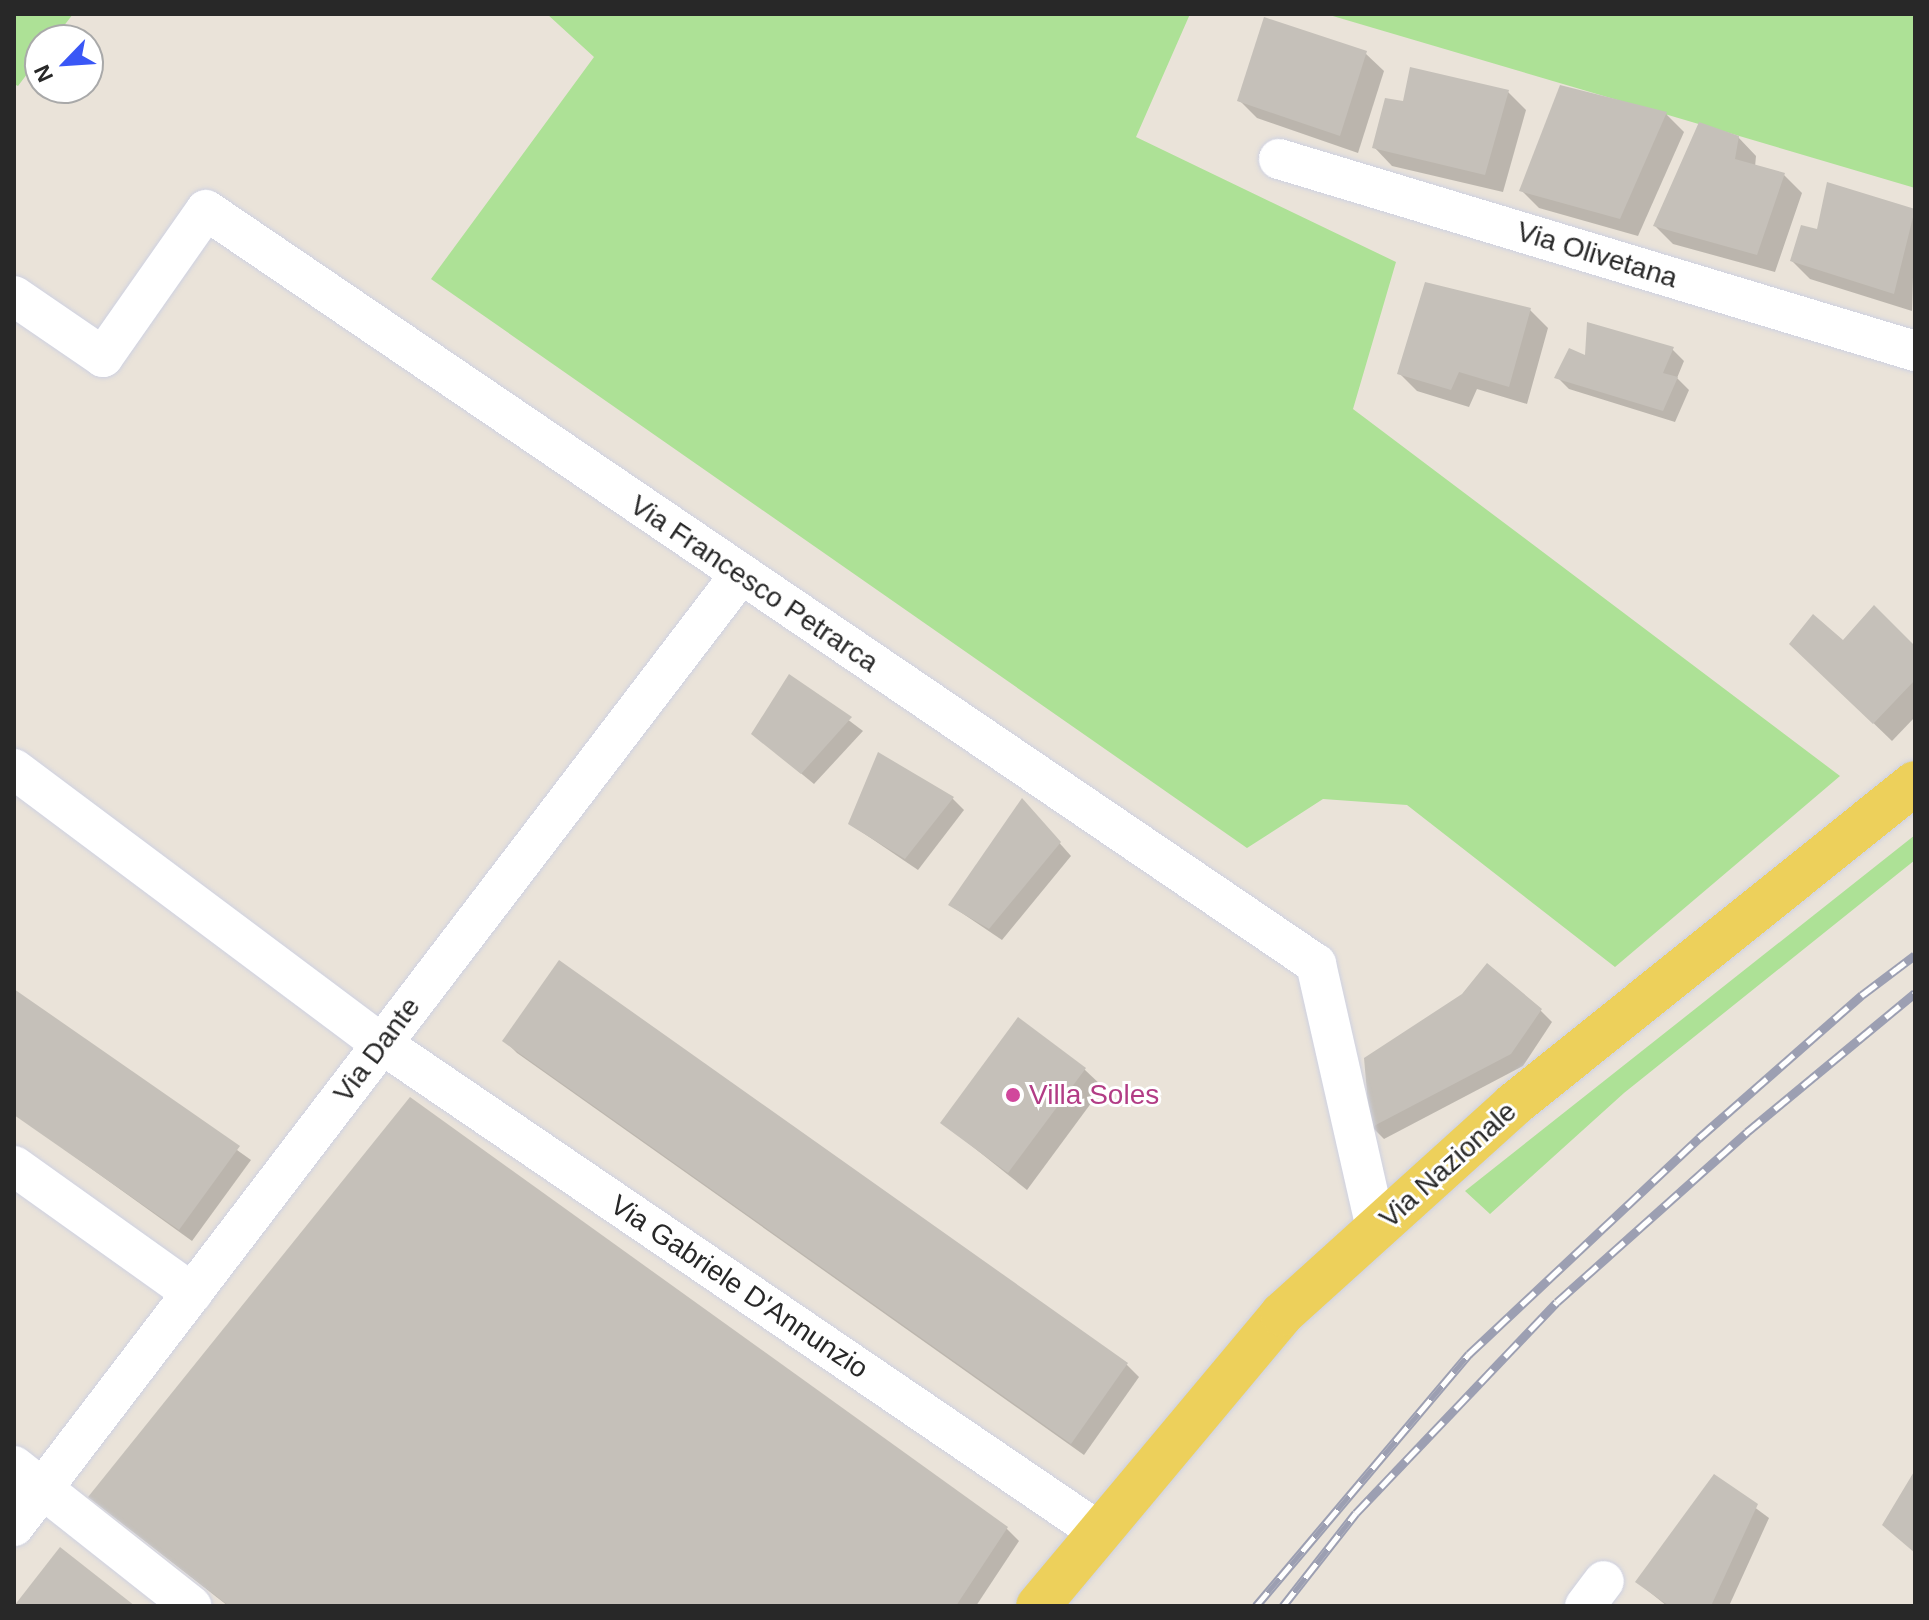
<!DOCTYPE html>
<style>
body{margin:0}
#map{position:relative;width:1929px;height:1620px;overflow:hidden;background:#eae3d9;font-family:Arial,sans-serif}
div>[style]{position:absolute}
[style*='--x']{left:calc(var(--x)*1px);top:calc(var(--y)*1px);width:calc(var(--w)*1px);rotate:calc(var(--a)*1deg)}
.green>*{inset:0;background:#ade196}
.shadow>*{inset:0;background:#0003}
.building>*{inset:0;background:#c5c0b9}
.roads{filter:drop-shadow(0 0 2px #ced1e1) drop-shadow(0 0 2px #ced1e1)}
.minor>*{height:40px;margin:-20px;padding:0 20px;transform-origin:20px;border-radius:20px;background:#fff}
.major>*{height:44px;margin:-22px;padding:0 22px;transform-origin:22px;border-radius:22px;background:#edd05b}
.rail>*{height:9px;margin-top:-4.5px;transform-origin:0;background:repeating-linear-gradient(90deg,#fff 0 18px,#9c9fb2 0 36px);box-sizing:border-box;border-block:2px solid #9c9fb2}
.dots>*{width:22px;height:22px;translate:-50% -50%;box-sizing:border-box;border:4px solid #fff;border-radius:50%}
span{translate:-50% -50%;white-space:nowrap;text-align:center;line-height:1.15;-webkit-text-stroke:6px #fff;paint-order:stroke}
.street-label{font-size:28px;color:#282828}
.hotel-label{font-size:28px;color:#b23c85}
.left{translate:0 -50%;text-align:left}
.frame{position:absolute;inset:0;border:16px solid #282828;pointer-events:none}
.north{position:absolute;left:24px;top:24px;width:80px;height:80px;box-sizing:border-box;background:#fff;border:2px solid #a9a9a9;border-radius:50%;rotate:245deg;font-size:22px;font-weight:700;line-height:32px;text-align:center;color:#282828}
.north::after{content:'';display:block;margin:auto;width:28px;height:36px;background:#3a57f6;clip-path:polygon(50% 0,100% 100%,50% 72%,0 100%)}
</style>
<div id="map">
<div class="green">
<div style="clip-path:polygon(14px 14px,73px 14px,53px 40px,40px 40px,40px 57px,18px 86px,14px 84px)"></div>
<div style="clip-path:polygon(547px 14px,1190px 14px,1136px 137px,1396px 262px,1353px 409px,1840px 776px,1615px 967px,1407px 805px,1323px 799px,1247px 848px,431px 279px,594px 57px)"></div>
<div style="clip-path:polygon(1326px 14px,1915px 14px,1915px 188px)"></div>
<div style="clip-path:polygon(1915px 835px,1915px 860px,1624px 1093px,1490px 1214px,1465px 1191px)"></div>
</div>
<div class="shadow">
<div style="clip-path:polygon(1365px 53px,1384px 71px,1358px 153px,1257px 118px,1239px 100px)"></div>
<div style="clip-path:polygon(1561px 88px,1666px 114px,1684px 132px,1638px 236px,1539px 208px,1521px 190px)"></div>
<div style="clip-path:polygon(1508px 92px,1526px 110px,1503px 192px,1392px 166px,1374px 147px,1405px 104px)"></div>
<div style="clip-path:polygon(1738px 137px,1756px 156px,1755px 167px,1784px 175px,1802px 193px,1775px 272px,1673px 244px,1655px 226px)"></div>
<div style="clip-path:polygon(1828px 185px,1915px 211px,1912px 311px,1810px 279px,1792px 261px,1818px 232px)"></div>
<div style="clip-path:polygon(1530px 310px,1548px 328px,1527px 404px,1477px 389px,1469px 407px,1417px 391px,1399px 373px)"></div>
<div style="clip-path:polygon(1672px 349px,1684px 361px,1677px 378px,1689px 390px,1675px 422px,1569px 389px,1557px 377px)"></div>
<div style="clip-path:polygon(1843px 643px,1915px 649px,1915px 717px,1892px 741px,1810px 662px)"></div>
<div style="clip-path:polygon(790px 676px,863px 731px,814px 784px,753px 734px)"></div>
<div style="clip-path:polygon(952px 798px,964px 810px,918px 870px,850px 824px)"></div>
<div style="clip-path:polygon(1033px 813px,1071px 856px,1002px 940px,950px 905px)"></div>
<div style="clip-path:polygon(560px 963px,1127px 1365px,1139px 1377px,1084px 1455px,517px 1053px,505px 1041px)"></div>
<div style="clip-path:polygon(14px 991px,251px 1160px,192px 1241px,14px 1113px)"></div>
<div style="clip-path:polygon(1540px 1010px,1552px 1022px,1523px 1066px,1384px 1139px,1372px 1127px)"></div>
<div style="clip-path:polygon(1084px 1069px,1103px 1087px,1027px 1190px,943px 1123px)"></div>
<div style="clip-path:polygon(410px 1100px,1007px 1529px,1019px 1541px,976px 1606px,228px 1606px,103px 1508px,91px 1496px)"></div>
<div style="clip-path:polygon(1714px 1477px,1769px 1518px,1729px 1606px,1667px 1606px,1637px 1582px)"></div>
</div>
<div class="building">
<div style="clip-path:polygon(1264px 17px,1367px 51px,1340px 136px,1237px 101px)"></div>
<div style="clip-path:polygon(1410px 67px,1509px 90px,1485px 175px,1372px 148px,1385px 98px,1403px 101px)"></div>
<div style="clip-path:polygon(1560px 85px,1667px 112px,1620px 219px,1519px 191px)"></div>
<div style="clip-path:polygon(1699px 122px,1739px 136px,1735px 159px,1785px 173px,1757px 255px,1653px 226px)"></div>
<div style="clip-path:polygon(1827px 182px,1915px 209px,1894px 294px,1790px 261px,1801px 225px,1817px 229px)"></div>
<div style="clip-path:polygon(1425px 282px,1531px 308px,1509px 387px,1459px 372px,1451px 390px,1397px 374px)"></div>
<div style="clip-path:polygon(1587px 322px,1674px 347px,1663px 373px,1678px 377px,1663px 411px,1554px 378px,1569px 348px,1585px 355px)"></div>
<div style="clip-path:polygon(1874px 605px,1915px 646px,1915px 680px,1873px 724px,1789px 644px,1813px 614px,1843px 640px)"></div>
<div style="clip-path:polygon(789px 674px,852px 717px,801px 774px,751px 734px)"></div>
<div style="clip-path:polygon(878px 752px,954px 797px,905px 859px,848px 824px)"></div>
<div style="clip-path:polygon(1022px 798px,1061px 842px,989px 929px,948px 905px)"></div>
<div style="clip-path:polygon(559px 960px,1128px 1363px,1071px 1444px,502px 1041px)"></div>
<div style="clip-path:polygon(1487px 963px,1542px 1009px,1511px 1054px,1370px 1128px,1364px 1058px,1462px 994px)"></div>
<div style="clip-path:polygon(14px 989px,240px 1146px,179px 1230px,14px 1115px)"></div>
<div style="clip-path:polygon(1018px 1017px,1086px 1068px,1008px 1173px,940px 1123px)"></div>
<div style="clip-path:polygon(410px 1097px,1008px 1527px,956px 1606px,229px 1606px,88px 1497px)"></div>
<div style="clip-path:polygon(1915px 1470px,1915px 1553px,1882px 1525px)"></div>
<div style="clip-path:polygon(1714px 1474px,1758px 1504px,1711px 1606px,1669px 1606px,1635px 1582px)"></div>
<div style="clip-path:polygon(60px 1547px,135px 1606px,14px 1606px)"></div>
</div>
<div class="roads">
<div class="minor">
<div style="--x:1279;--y:159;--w:664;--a:16.8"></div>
<div style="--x:14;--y:296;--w:108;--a:34.4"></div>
<div style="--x:103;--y:357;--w:179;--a:-55"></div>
<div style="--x:206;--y:210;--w:1342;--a:34.19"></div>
<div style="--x:1316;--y:964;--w:272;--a:77.2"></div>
<div style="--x:14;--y:769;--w:459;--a:36.8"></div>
<div style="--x:382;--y:1044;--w:864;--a:34.24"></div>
<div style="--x:14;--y:1166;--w:219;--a:35.5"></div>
<div style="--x:14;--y:1466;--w:226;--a:38.3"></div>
<div style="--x:14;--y:1526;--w:1196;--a:-52.64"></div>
<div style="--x:1585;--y:1606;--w:31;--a:-53"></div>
</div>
<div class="major">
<div style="--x:1038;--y:1606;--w:381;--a:-50.1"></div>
<div style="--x:1282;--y:1314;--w:312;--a:-42.1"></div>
<div style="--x:1513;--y:1105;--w:515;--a:-38.69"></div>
</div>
</div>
<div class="rail">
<div style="--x:1256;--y:1606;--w:330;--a:-49.8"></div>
<div style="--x:1469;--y:1354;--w:316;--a:-43.2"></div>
<div style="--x:1699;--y:1138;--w:217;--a:-41.3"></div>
<div style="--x:1862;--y:995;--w:66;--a:-37"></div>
<div style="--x:1283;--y:1606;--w:118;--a:-51.9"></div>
<div style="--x:1356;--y:1513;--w:291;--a:-46.4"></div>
<div style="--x:1557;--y:1302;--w:255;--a:-41.8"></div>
<div style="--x:1747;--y:1132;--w:218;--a:-39.6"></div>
</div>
<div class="dots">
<div style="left:1013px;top:1095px;background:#d1479c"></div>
</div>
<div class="street-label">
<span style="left:1597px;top:255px;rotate:17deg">Via Olivetana</span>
<span style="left:754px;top:584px;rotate:34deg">Via Francesco Petrarca</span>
<span style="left:377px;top:1050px;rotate:-53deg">Via Dante</span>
<span style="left:1448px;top:1165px;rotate:-42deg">Via Nazionale</span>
<span style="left:739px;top:1287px;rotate:34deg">Via Gabriele D'Annunzio</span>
</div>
<div class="hotel-label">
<span class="left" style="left:1029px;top:1095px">Villa Soles</span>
</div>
<div class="frame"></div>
<div class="north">N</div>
</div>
